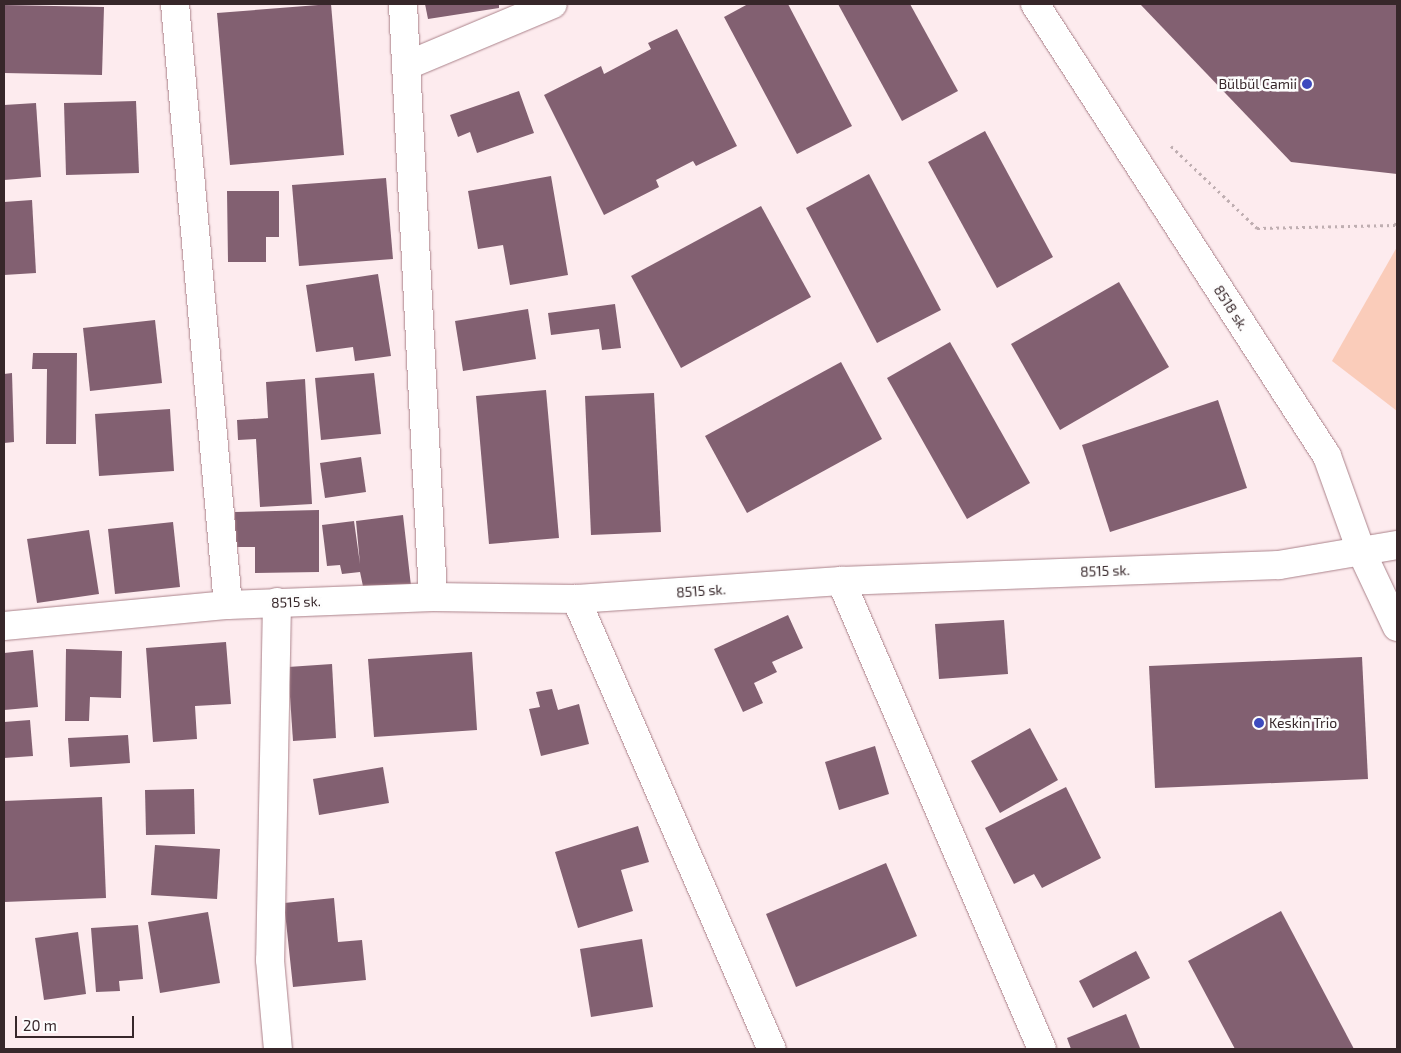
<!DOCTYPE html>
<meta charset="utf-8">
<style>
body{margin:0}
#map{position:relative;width:1401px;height:1053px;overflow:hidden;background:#fdebee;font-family:"Exo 2",sans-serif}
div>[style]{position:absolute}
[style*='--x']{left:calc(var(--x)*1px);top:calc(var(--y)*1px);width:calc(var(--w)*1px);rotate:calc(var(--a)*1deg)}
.green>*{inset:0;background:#faccba}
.building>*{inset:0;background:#826071}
.path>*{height:3px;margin-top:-1.5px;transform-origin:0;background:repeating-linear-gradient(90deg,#bfaeb1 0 2.5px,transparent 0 6.5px)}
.roads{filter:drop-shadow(0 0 1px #ab838b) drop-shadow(0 0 1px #ab838b)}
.minor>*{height:28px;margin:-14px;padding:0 14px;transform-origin:14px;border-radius:14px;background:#fff}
.dots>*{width:14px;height:14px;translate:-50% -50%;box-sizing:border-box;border:2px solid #fdfdfd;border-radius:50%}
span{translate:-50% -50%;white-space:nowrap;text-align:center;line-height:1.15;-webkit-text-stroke:5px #fdfdfd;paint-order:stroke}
.poi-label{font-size:14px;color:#37272a}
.right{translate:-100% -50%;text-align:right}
.left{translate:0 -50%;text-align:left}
.street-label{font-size:14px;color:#37272a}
.frame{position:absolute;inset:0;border:5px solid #37272a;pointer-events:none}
.scale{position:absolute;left:15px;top:1016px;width:119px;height:22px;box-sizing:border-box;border:2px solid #37272a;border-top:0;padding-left:6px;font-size:15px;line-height:18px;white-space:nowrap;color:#37272a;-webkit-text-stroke:4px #fdfdfd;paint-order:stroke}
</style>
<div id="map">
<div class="green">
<div style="clip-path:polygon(1397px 247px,1397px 411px,1332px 361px)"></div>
</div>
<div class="building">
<div style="clip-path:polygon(331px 4px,344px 155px,230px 165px,217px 13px)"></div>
<div style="clip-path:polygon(425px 4px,499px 4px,499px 8px,428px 19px)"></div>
<div style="clip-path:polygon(748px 4px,788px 4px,852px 126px,797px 154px,724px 17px)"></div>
<div style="clip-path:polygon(838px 4px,910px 4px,958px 91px,902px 121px)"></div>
<div style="clip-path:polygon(1140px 4px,1397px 5px,1397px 174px,1291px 162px)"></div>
<div style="clip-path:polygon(4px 5px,104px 7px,102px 75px,4px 73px)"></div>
<div style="clip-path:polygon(677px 29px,737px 146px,696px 166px,693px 161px,656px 180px,659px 187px,604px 215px,544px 95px,601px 66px,604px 74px,651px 49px,648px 43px)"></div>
<div style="clip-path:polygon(519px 91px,534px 133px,477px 153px,470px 132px,458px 137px,450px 115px)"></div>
<div style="clip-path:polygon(136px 101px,139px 173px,66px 175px,64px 103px)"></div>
<div style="clip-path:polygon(36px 103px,41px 177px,4px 180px,4px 105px)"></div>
<div style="clip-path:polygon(985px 131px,1053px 257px,997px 288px,928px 162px)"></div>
<div style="clip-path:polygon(869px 174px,941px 310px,877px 343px,806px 208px)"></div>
<div style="clip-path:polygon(551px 176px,568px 275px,510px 285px,503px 245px,478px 249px,468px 191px)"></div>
<div style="clip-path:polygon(386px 178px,393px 259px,299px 266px,292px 185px)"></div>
<div style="clip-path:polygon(227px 191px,279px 191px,279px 237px,266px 237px,266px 262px,228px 262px)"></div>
<div style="clip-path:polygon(32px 200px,36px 273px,4px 275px,4px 202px)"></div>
<div style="clip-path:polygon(761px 206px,811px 297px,681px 368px,631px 276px)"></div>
<div style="clip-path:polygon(378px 274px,391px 356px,355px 361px,353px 347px,316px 352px,306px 285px)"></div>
<div style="clip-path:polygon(1119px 282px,1169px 367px,1060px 430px,1011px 344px)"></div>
<div style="clip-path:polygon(615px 304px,621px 348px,602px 350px,599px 329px,551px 335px,548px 313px)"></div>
<div style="clip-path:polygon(528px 309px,536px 359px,463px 371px,455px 321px)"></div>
<div style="clip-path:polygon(155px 320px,162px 383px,90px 391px,83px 328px)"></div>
<div style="clip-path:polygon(950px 342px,1030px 483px,967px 519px,887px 378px)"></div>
<div style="clip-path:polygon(33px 353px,77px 353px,76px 444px,46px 444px,47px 369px,32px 369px)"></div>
<div style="clip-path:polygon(841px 362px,882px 439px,747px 513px,705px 436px)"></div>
<div style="clip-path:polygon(12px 373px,14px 442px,4px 443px,4px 374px)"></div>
<div style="clip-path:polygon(374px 373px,381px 434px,321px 440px,315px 378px)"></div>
<div style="clip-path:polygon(305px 379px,312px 504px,260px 507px,256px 439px,238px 440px,237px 420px,268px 418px,266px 382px)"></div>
<div style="clip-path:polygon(546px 390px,559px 538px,489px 544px,476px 396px)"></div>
<div style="clip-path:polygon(654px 393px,661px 532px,591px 535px,585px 396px)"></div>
<div style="clip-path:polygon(1218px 400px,1247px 488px,1110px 532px,1082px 445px)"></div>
<div style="clip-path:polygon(170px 409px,174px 471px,99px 476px,95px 414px)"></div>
<div style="clip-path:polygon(361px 457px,366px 492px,325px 498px,320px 463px)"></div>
<div style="clip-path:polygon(319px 510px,319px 572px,255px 573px,255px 547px,235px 547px,235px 512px)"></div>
<div style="clip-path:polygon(403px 515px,411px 586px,364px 591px,360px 572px,342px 574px,340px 565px,327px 566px,322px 525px,354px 521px,360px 564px,356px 521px)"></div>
<div style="clip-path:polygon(173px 522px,180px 587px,115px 594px,108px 529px)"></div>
<div style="clip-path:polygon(89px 530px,99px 594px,37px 603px,27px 539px)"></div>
<div style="clip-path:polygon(788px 615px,803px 648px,772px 662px,777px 672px,754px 683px,763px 703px,743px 712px,714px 649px)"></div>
<div style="clip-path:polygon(1004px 620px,1008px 674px,939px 679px,935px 624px)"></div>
<div style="clip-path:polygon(226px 642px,231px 704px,195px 706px,197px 739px,153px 742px,146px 648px)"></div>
<div style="clip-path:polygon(66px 649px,122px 651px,121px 698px,90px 697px,89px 721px,65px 721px)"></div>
<div style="clip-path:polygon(33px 650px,38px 707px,4px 710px,4px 653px)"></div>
<div style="clip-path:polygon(472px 652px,477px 730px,374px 737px,368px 659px)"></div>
<div style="clip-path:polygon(1362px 657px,1368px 779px,1155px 788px,1149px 666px)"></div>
<div style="clip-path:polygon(332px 664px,336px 738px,293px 741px,288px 667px)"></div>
<div style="clip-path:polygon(552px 689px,558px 710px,579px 704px,589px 744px,541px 756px,529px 709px,540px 707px,536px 692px)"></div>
<div style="clip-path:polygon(30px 720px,33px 756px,4px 758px,4px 722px)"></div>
<div style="clip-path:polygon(1030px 728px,1058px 780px,1000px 813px,971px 761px)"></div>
<div style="clip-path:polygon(128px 735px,130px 763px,70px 767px,68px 738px)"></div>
<div style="clip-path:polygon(875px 746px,889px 794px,839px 810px,825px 762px)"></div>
<div style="clip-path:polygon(383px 767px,389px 803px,319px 815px,313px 779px)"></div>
<div style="clip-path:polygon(1066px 787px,1101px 858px,1042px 888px,1034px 874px,1014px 884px,985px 828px)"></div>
<div style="clip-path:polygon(194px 789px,195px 834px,146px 835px,145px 790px)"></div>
<div style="clip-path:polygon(102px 797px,106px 898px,4px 902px,4px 801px)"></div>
<div style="clip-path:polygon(638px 826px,649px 862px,621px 870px,633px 911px,578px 928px,555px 852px)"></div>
<div style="clip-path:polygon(155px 845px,220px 849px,217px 899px,151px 895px)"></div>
<div style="clip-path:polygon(886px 863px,917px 936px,796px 987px,766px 914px)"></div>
<div style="clip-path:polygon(334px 898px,338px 942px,362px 940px,366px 980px,293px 987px,284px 903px)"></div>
<div style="clip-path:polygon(1281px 911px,1354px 1049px,1235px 1049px,1188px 961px)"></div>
<div style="clip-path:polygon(208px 912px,220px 983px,160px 993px,148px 922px)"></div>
<div style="clip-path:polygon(138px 925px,143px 979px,119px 981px,120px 991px,96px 992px,91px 928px)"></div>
<div style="clip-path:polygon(78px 932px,86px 994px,44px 1000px,35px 938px)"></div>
<div style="clip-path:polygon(642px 939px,653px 1007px,591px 1017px,580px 949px)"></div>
<div style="clip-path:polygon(1136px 951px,1150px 978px,1093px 1008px,1079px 981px)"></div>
<div style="clip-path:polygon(1126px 1014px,1140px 1048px,1071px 1049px,1067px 1038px)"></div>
</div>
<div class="path">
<div style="--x:1171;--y:146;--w:119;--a:43.6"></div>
<div style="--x:1257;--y:228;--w:138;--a:-1.2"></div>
<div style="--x:1395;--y:225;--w:4;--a:-63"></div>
</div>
<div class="roads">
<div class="minor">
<div style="--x:175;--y:4;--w:603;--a:84.96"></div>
<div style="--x:403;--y:4;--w:594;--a:87.1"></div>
<div style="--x:1035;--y:4;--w:538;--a:57.14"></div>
<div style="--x:1327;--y:456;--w:101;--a:70.3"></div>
<div style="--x:1361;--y:551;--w:84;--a:64.7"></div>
<div style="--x:408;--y:65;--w:157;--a:-22.8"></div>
<div style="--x:841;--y:581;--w:509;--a:66.76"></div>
<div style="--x:576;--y:599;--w:491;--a:66.5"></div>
<div style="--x:277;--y:602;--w:358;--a:91.1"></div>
<div style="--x:270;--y:960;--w:89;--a:84.9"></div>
<div style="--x:4;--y:626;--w:225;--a:-5.4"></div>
<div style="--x:228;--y:605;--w:205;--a:-2.2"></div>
<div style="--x:433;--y:597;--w:143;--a:0.8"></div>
<div style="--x:576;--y:599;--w:266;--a:-3.9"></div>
<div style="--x:841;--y:581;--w:438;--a:-2.1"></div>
<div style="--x:1279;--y:565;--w:120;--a:-9.6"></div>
</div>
</div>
<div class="dots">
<div style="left:1307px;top:84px;background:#3d4abe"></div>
<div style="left:1259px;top:723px;background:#3d4abe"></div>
</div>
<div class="poi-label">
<span class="right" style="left:1297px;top:84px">Bülbül Camii</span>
<span class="left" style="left:1269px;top:723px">Keskin Trio</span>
</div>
<div class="street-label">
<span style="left:1231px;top:308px;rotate:57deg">8518 sk.</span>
<span style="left:1105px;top:571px;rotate:-2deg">8515 sk.</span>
<span style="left:701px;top:591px;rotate:-4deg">8515 sk.</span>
<span style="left:296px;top:602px;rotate:-2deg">8515 sk.</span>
</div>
<div class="frame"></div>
<div class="scale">20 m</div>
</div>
